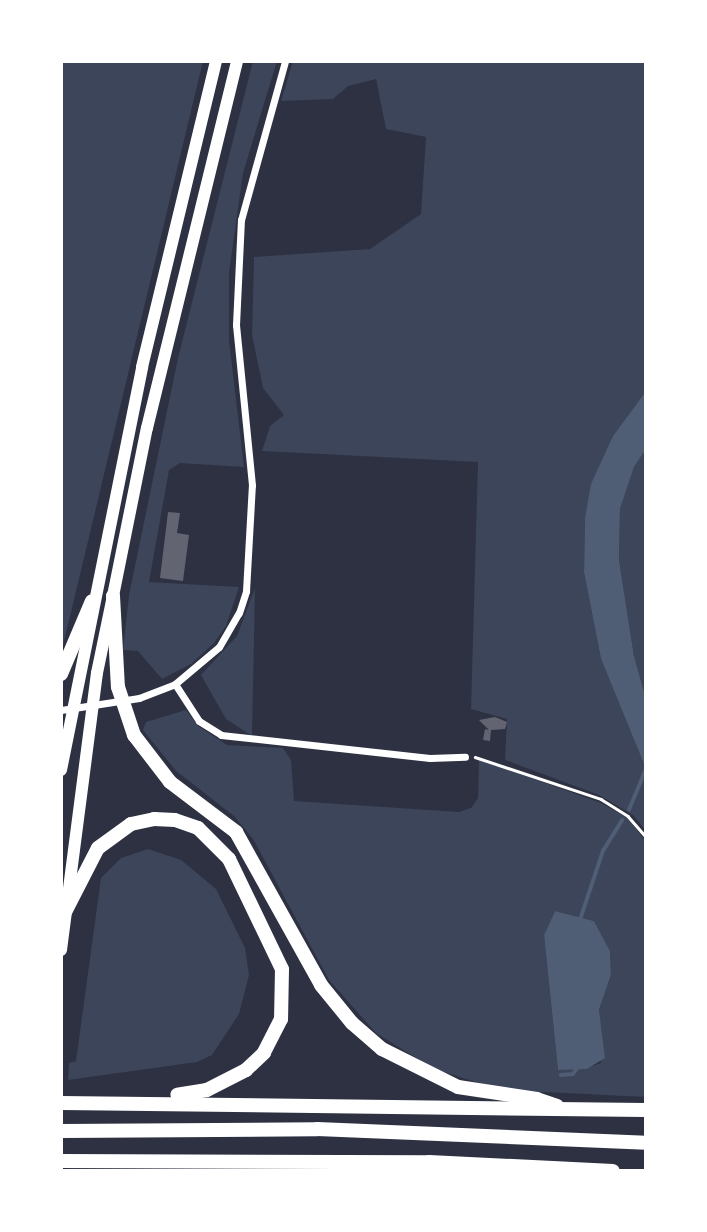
<!DOCTYPE html>
<style>
body{margin:0}
#map{position:relative;width:707px;height:1232px;overflow:hidden;background:#2d3142;font-family:Figtree,sans-serif}
div>[style]{position:absolute}
[style*='--x']{left:calc(var(--x)*1px);top:calc(var(--y)*1px);width:calc(var(--w)*1px);rotate:calc(var(--a)*1deg)}
.green>*{inset:0;background:#3c4559}
.water>*{inset:0;background:#4f5d75}
.stream>*{height:3.5px;margin:-1.75px;padding:0 1.75px;transform-origin:1.75px;border-radius:1.75px;background:#4f5d75}
.building>*{inset:0;background:#626471}
.path>*{height:2.5px;margin:-1.25px;padding:0 1.25px;transform-origin:1.25px;border-radius:1.25px;background:#fff}
.minor>*{height:7px;margin:-3.5px;padding:0 3.5px;transform-origin:3.5px;border-radius:3.5px;background:#fff}
.trunk>*{height:12px;margin:-6px;padding:0 6px;transform-origin:6px;border-radius:6px;background:#fff}
.motorway>*{height:14px;margin:-7px;padding:0 7px;transform-origin:7px;border-radius:7px;background:#fff}
span{translate:-50% -50%;white-space:nowrap;text-align:center;line-height:1.15;-webkit-text-stroke:7px #fff;paint-order:stroke}
.frame{position:absolute;inset:0;border:63px solid #fff;pointer-events:none}
</style>
<div id="map">
<div class="green">
<div style="clip-path:polygon(61px 61px,203px 61px,61px 654px)"></div>
<div style="clip-path:polygon(253px 61px,277px 61px,243px 173px,229px 273px,229px 340px,244px 467px,180px 463px,169px 470px,149px 582px,239px 587px,226px 626px,214px 643px,191px 664px,162px 679px,138px 651px,123px 650px,129px 595px,178px 358px)"></div>
<div style="clip-path:polygon(293px 61px,646px 61px,646px 391px,613px 436px,585px 518px,584px 572px,601px 659px,646px 769px,646px 831px,633px 815px,599px 795px,505px 760px,507px 719px,471px 709px,478px 462px,262px 451px,270px 426px,284px 415px,263px 388px,252px 335px,254px 257px,370px 249px,421px 214px,426px 137px,386px 129px,376px 79px,348px 86px,333px 99px,281px 101px)"></div>
<div style="clip-path:polygon(646px 449px,646px 699px,634px 656px,619px 560px,620px 509px,634px 467px)"></div>
<div style="clip-path:polygon(255px 588px,252px 736px,226px 719px,201px 675px,237px 636px)"></div>
<div style="clip-path:polygon(evenodd,186px 710px,198px 726px,227px 745px,283px 748px,291px 760px,294px 801px,459px 812px,471px 808px,478px 798px,479px 759px,601px 803px,628px 818px,646px 842px,646px 1097px,522px 1091px,479px 1083px,434px 1069px,376px 1033px,329px 980px,253px 839px,234px 816px,176px 771px,143px 730px,146px 722px,186px 710px,555px 911px,594px 921px,610px 951px,611px 975px,599px 1010px,601px 1063px,587px 1068px,558px 1070px,544px 935px,555px 911px)"></div>
<div style="clip-path:polygon(148px 849px,181px 860px,216px 889px,245px 948px,249px 975px,239px 1014px,212px 1055px,197px 1062px,68px 1080px,69px 1063px,76px 1061px,101px 878px,121px 858px)"></div>
</div>
<div class="water">
<div style="clip-path:polygon(646px 391px,646px 449px,634px 467px,620px 509px,619px 560px,634px 656px,646px 699px,646px 769px,601px 659px,584px 572px,585px 518px,591px 484px,613px 436px)"></div>
<div style="clip-path:polygon(555px 911px,594px 921px,610px 951px,611px 975px,599px 1010px,605px 1058px,587px 1069px,558px 1070px,544px 935px)"></div>
</div>
<div class="stream">
<div style="--x:629;--y:810;--w:44;--a:-67.5"></div>
<div style="--x:580;--y:920;--w:73;--a:-71.6"></div>
<div style="--x:603;--y:851;--w:36;--a:-58"></div>
<div style="--x:561;--y:1075;--w:12;--a:-5"></div>
<div style="--x:573;--y:1074;--w:10;--a:-53"></div>
</div>
<div class="building">
<div style="clip-path:polygon(168px 512px,180px 513px,177px 533px,189px 535px,183px 581px,160px 578px)"></div>
<div style="clip-path:polygon(495px 717px,507px 722px,505px 729px,491px 730px,490px 741px,483px 740px,485px 729px,489px 730px,479px 720px)"></div>
</div>
<div class="path">
<div style="--x:475;--y:757;--w:133;--a:18.4"></div>
<div style="--x:601;--y:799;--w:32;--a:32"></div>
<div style="--x:628;--y:816;--w:28;--a:49"></div>
</div>
<div class="minor">
<div style="--x:175;--y:684;--w:44;--a:57"></div>
<div style="--x:199;--y:721;--w:26;--a:32"></div>
<div style="--x:221;--y:735;--w:210;--a:6.3"></div>
<div style="--x:430;--y:758;--w:35;--a:-2"></div>
<div style="--x:61;--y:710;--w:79;--a:-8.7"></div>
<div style="--x:139;--y:698;--w:39;--a:-21"></div>
<div style="--x:175;--y:684;--w:57;--a:-40.1"></div>
<div style="--x:219;--y:647;--w:39;--a:-60"></div>
<div style="--x:239;--y:613;--w:23;--a:-72"></div>
<div style="--x:246;--y:591;--w:106;--a:-86.8"></div>
<div style="--x:252;--y:485;--w:161;--a:-95.7"></div>
<div style="--x:236;--y:325;--w:105;--a:-87.3"></div>
<div style="--x:241;--y:220;--w:165;--a:-74.5"></div>
</div>
<div class="trunk">
<div style="--x:61;--y:770;--w:411;--a:-78.6"></div>
<div style="--x:142;--y:367;--w:315;--a:-76.4"></div>
<div style="--x:61;--y:950;--w:279;--a:-82.6"></div>
<div style="--x:97;--y:673;--w:79;--a:-78.3"></div>
<div style="--x:113;--y:596;--w:171;--a:-78.6"></div>
<div style="--x:147;--y:428;--w:378;--a:-76.2"></div>
</div>
<div class="motorway">
<div style="--x:113;--y:596;--w:91;--a:86.9"></div>
<div style="--x:118;--y:687;--w:51;--a:71.6"></div>
<div style="--x:134;--y:735;--w:59;--a:52.5"></div>
<div style="--x:170;--y:782;--w:83;--a:37.1"></div>
<div style="--x:236;--y:832;--w:175;--a:60.9"></div>
<div style="--x:321;--y:985;--w:49;--a:50.8"></div>
<div style="--x:352;--y:1023;--w:40;--a:41"></div>
<div style="--x:382;--y:1049;--w:85;--a:26.6"></div>
<div style="--x:458;--y:1087;--w:80;--a:8.6"></div>
<div style="--x:537;--y:1099;--w:21;--a:19"></div>
<div style="--x:61;--y:674;--w:79;--a:-67"></div>
<div style="--x:63;--y:916;--w:76;--a:-62.8"></div>
<div style="--x:98;--y:848;--w:41;--a:-36"></div>
<div style="--x:131;--y:824;--w:24;--a:-12"></div>
<div style="--x:154;--y:819;--w:21;--a:3"></div>
<div style="--x:175;--y:820;--w:24;--a:19"></div>
<div style="--x:198;--y:828;--w:44;--a:45"></div>
<div style="--x:229;--y:859;--w:122;--a:64.3"></div>
<div style="--x:282;--y:969;--w:50;--a:91.1"></div>
<div style="--x:281;--y:1019;--w:38;--a:117"></div>
<div style="--x:264;--y:1053;--w:25;--a:137"></div>
<div style="--x:246;--y:1070;--w:44;--a:152.9"></div>
<div style="--x:207;--y:1090;--w:30;--a:171"></div>
<div style="--x:61;--y:1103;--w:585;--a:0.69"></div>
<div style="--x:61;--y:1131;--w:256;--a:-0.4"></div>
<div style="--x:317;--y:1129;--w:329;--a:2.4"></div>
<div style="--x:61;--y:1161;--w:368;--a:0.2"></div>
<div style="--x:429;--y:1162;--w:184;--a:2.8"></div>
</div>
<div class="frame"></div>
</div>
